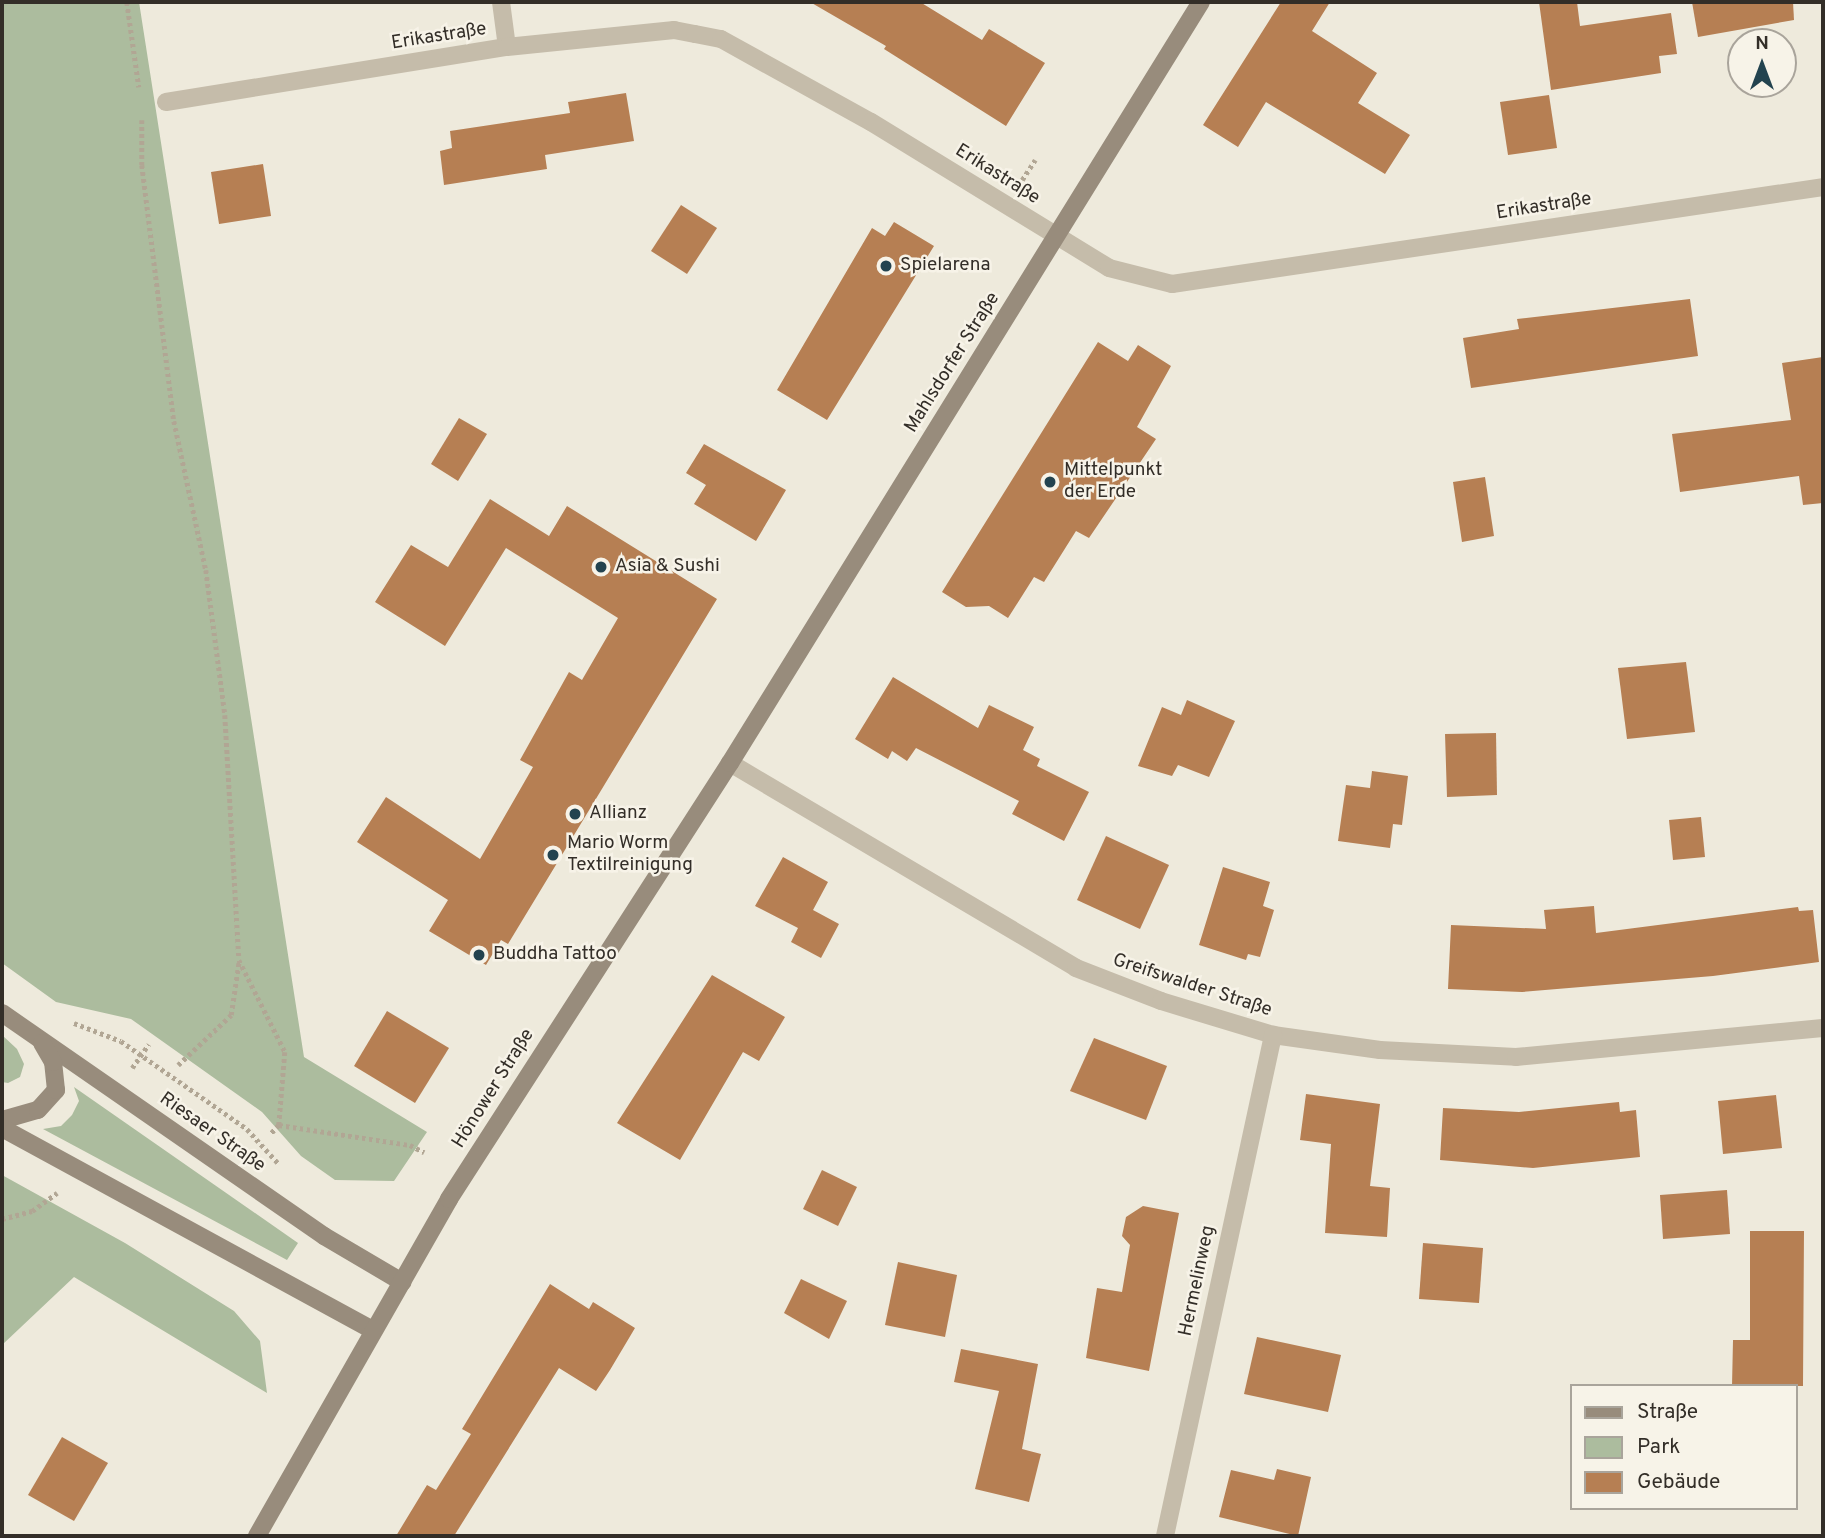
<!DOCTYPE html>
<meta charset="utf-8">
<style>
body{margin:0}
#map{position:relative;width:1825px;height:1538px;overflow:hidden;background:#eeeadc;font-family:Overpass,sans-serif}
div>[style]{position:absolute}
[style*='--x']{left:calc(var(--x)*1px);top:calc(var(--y)*1px);width:calc(var(--w)*1px);rotate:calc(var(--a)*1deg)}
.green>*{inset:0;background:#acbc9e}
.building>*{inset:0;background:#b67f53}
.path>*{height:4.5px;margin-top:-2.25px;transform-origin:0;background:repeating-linear-gradient(90deg,#b1a694 0 3.5px,transparent 0 7px)}
.minor>*{height:18px;margin:-9px;padding:0 9px;transform-origin:9px;border-radius:9px;background:#c5bcaa}
.secondary>*{height:18px;margin:-9px;padding:0 9px;transform-origin:9px;border-radius:9px;background:#988c7c}
.dots>*{width:19px;height:19px;translate:-50% -50%;box-sizing:border-box;border:4px solid #f7f3e8;border-radius:50%}
span{translate:-50% -50%;white-space:nowrap;text-align:center;line-height:1.15;-webkit-text-stroke:5px #f7f3e8;paint-order:stroke}
.street-label{font-size:19px;color:#332e28}
.poi-label{font-size:19px;color:#332e28}
.left{translate:0 -50%;text-align:left}
.frame{position:absolute;inset:0;border:4px solid #332e28;pointer-events:none}
.legend{position:absolute;left:1570px;top:1384px;width:228px;height:126px;box-sizing:border-box;background:#f7f3e8;border:2px solid #a9a49b;margin:0;padding:9px 12px;list-style:none;font-size:21px;color:#332e28}
.legend li{display:flex;align-items:center;gap:14px;height:35px}
.legend b{width:35px;border:2px solid #a9a49b}
.north{position:absolute;left:1727px;top:28px;width:70px;height:70px;box-sizing:border-box;background:#f7f3e8;border:2px solid #a9a49b;border-radius:50%;rotate:0deg;font-size:19px;font-weight:700;line-height:28px;text-align:center;color:#332e28}
.north::after{content:'';display:block;margin:auto;width:24px;height:32px;background:#23434f;clip-path:polygon(50% 0,100% 100%,50% 72%,0 100%)}
</style>
<div id="map">
<div class="green">
<div style="clip-path:polygon(2px 2px,139px 2px,304px 1057px,427px 1132px,394px 1181px,335px 1180px,301px 1156px,262px 1112px,131px 1019px,56px 1002px,2px 963px)"></div>
<div style="clip-path:polygon(2px 1035px,17px 1049px,24px 1064px,20px 1077px,8px 1083px,2px 1082px)"></div>
<div style="clip-path:polygon(74px 1087px,298px 1243px,287px 1260px,43px 1129px,61px 1126px,72px 1115px,79px 1101px)"></div>
<div style="clip-path:polygon(2px 1175px,125px 1243px,234px 1311px,260px 1341px,267px 1393px,74px 1277px,2px 1345px)"></div>
</div>
<div class="building">
<div style="clip-path:polygon(810px 2px,920px 2px,982px 40px,989px 29px,1045px 63px,1006px 126px,884px 49px,886px 46px)"></div>
<div style="clip-path:polygon(1281px 2px,1330px 2px,1312px 31px,1377px 73px,1358px 103px,1410px 135px,1385px 174px,1266px 102px,1238px 147px,1203px 125px)"></div>
<div style="clip-path:polygon(1539px 2px,1577px 2px,1580px 26px,1671px 13px,1677px 54px,1659px 56px,1661px 73px,1551px 90px)"></div>
<div style="clip-path:polygon(1692px 2px,1793px 2px,1794px 20px,1698px 37px)"></div>
<div style="clip-path:polygon(626px 93px,634px 141px,545px 155px,547px 169px,444px 185px,440px 151px,452px 148px,450px 131px,570px 113px,568px 102px)"></div>
<div style="clip-path:polygon(1549px 95px,1557px 148px,1508px 155px,1500px 102px)"></div>
<div style="clip-path:polygon(263px 164px,271px 216px,219px 224px,211px 172px)"></div>
<div style="clip-path:polygon(681px 205px,717px 228px,687px 274px,651px 251px)"></div>
<div style="clip-path:polygon(894px 222px,934px 246px,827px 420px,777px 390px,872px 228px,885px 236px)"></div>
<div style="clip-path:polygon(1690px 299px,1698px 356px,1471px 388px,1463px 338px,1519px 329px,1517px 319px)"></div>
<div style="clip-path:polygon(1098px 342px,1128px 361px,1138px 345px,1171px 366px,1137px 427px,1156px 439px,1089px 538px,1076px 531px,1044px 582px,1034px 577px,1008px 618px,989px 606px,966px 607px,942px 592px)"></div>
<div style="clip-path:polygon(1823px 357px,1823px 503px,1803px 505px,1799px 476px,1680px 492px,1672px 434px,1791px 420px,1782px 363px)"></div>
<div style="clip-path:polygon(459px 418px,487px 434px,458px 481px,431px 464px)"></div>
<div style="clip-path:polygon(704px 444px,786px 490px,756px 541px,694px 504px,706px 485px,686px 473px)"></div>
<div style="clip-path:polygon(1485px 477px,1494px 536px,1462px 542px,1453px 482px)"></div>
<div style="clip-path:polygon(490px 499px,549px 536px,567px 506px,717px 599px,508px 944px,501px 940px,486px 965px,429px 931px,448px 900px,357px 842px,386px 797px,480px 859px,533px 767px,520px 760px,569px 672px,582px 680px,618px 618px,506px 548px,445px 646px,375px 602px,411px 545px,448px 567px)"></div>
<div style="clip-path:polygon(1686px 662px,1695px 732px,1627px 739px,1618px 668px)"></div>
<div style="clip-path:polygon(893px 677px,978px 728px,989px 705px,1034px 727px,1023px 750px,1040px 759px,1037px 766px,1089px 792px,1064px 841px,1012px 814px,1019px 801px,916px 748px,907px 761px,892px 751px,888px 759px,855px 739px)"></div>
<div style="clip-path:polygon(1187px 700px,1235px 721px,1209px 777px,1178px 765px,1172px 776px,1138px 766px,1162px 707px,1181px 715px)"></div>
<div style="clip-path:polygon(1496px 733px,1497px 795px,1447px 797px,1445px 734px)"></div>
<div style="clip-path:polygon(1372px 771px,1408px 776px,1402px 825px,1393px 824px,1390px 848px,1338px 841px,1346px 785px,1370px 788px)"></div>
<div style="clip-path:polygon(1701px 817px,1705px 857px,1673px 860px,1669px 820px)"></div>
<div style="clip-path:polygon(1106px 836px,1169px 865px,1140px 929px,1077px 900px)"></div>
<div style="clip-path:polygon(783px 857px,828px 882px,813px 910px,839px 924px,821px 958px,791px 942px,798px 928px,755px 906px)"></div>
<div style="clip-path:polygon(1223px 867px,1270px 882px,1263px 906px,1274px 910px,1260px 957px,1248px 954px,1246px 960px,1199px 945px)"></div>
<div style="clip-path:polygon(1594px 906px,1596px 933px,1798px 907px,1799px 911px,1813px 910px,1819px 962px,1713px 976px,1522px 992px,1448px 989px,1451px 925px,1546px 929px,1544px 910px)"></div>
<div style="clip-path:polygon(712px 975px,785px 1017px,759px 1061px,743px 1052px,680px 1160px,617px 1123px)"></div>
<div style="clip-path:polygon(387px 1011px,449px 1048px,415px 1103px,354px 1066px)"></div>
<div style="clip-path:polygon(1094px 1038px,1167px 1066px,1146px 1120px,1070px 1091px)"></div>
<div style="clip-path:polygon(1306px 1094px,1380px 1104px,1370px 1186px,1390px 1188px,1387px 1237px,1325px 1233px,1331px 1144px,1300px 1140px)"></div>
<div style="clip-path:polygon(1776px 1095px,1782px 1148px,1723px 1154px,1718px 1101px)"></div>
<div style="clip-path:polygon(1619px 1102px,1620px 1112px,1636px 1110px,1640px 1157px,1533px 1168px,1440px 1160px,1443px 1108px,1519px 1112px)"></div>
<div style="clip-path:polygon(822px 1170px,857px 1187px,838px 1226px,803px 1209px)"></div>
<div style="clip-path:polygon(1727px 1190px,1730px 1234px,1663px 1239px,1660px 1195px)"></div>
<div style="clip-path:polygon(1143px 1206px,1179px 1213px,1149px 1371px,1086px 1358px,1097px 1288px,1122px 1292px,1130px 1245px,1122px 1236px,1126px 1217px)"></div>
<div style="clip-path:polygon(1750px 1231px,1804px 1231px,1803px 1386px,1732px 1386px,1733px 1340px,1750px 1340px)"></div>
<div style="clip-path:polygon(1423px 1243px,1483px 1248px,1479px 1303px,1419px 1299px)"></div>
<div style="clip-path:polygon(898px 1262px,957px 1275px,945px 1337px,885px 1325px)"></div>
<div style="clip-path:polygon(801px 1279px,847px 1301px,829px 1339px,784px 1313px)"></div>
<div style="clip-path:polygon(550px 1284px,589px 1309px,593px 1302px,635px 1328px,610px 1370px,596px 1391px,559px 1368px,454px 1536px,396px 1536px,427px 1485px,436px 1490px,471px 1434px,462px 1429px)"></div>
<div style="clip-path:polygon(1257px 1337px,1341px 1355px,1328px 1412px,1244px 1394px)"></div>
<div style="clip-path:polygon(961px 1349px,1038px 1364px,1022px 1449px,1041px 1454px,1029px 1502px,975px 1489px,999px 1391px,954px 1382px)"></div>
<div style="clip-path:polygon(62px 1437px,108px 1463px,74px 1521px,28px 1495px)"></div>
<div style="clip-path:polygon(1277px 1469px,1311px 1477px,1298px 1536px,1219px 1517px,1231px 1470px,1274px 1480px)"></div>
</div>
<div class="path">
<div style="--x:127;--y:2;--w:86;--a:82"></div>
<div style="--x:142;--y:120;--w:45;--a:90"></div>
<div style="--x:142;--y:165;--w:258;--a:82.9"></div>
<div style="--x:174;--y:421;--w:152;--a:77.9"></div>
<div style="--x:206;--y:570;--w:146;--a:82.5"></div>
<div style="--x:225;--y:715;--w:245;--a:86.7"></div>
<div style="--x:239;--y:960;--w:103;--a:63.4"></div>
<div style="--x:285;--y:1052;--w:73;--a:94.7"></div>
<div style="--x:279;--y:1125;--w:12;--a:132"></div>
<div style="--x:1022;--y:180;--w:24;--a:-57"></div>
<div style="--x:74;--y:1023;--w:50;--a:21"></div>
<div style="--x:121;--y:1041;--w:154;--a:34.9"></div>
<div style="--x:247;--y:1129;--w:46;--a:47.6"></div>
<div style="--x:178;--y:1065;--w:73;--a:-43.3"></div>
<div style="--x:231;--y:1015;--w:55;--a:-81.6"></div>
<div style="--x:132;--y:1068;--w:29;--a:-55"></div>
<div style="--x:279;--y:1125;--w:133;--a:8.7"></div>
<div style="--x:410;--y:1145;--w:16;--a:27"></div>
<div style="--x:2;--y:1219;--w:31;--a:-15"></div>
<div style="--x:32;--y:1211;--w:31;--a:-36"></div>
</div>
<div class="minor">
<div style="--x:501;--y:2;--w:45;--a:82.4"></div>
<div style="--x:166;--y:102;--w:345;--a:-9.2"></div>
<div style="--x:507;--y:47;--w:168;--a:-5.8"></div>
<div style="--x:674;--y:30;--w:21;--a:11"></div>
<div style="--x:695;--y:34;--w:26;--a:11"></div>
<div style="--x:721;--y:39;--w:171;--a:29"></div>
<div style="--x:871;--y:122;--w:279;--a:31.5"></div>
<div style="--x:1109;--y:268;--w:65;--a:14.3"></div>
<div style="--x:1172;--y:284;--w:658;--a:-8.47"></div>
<div style="--x:730;--y:763;--w:402;--a:30.6"></div>
<div style="--x:1076;--y:968;--w:91;--a:21.2"></div>
<div style="--x:1161;--y:1001;--w:117;--a:16.9"></div>
<div style="--x:1273;--y:1035;--w:108;--a:8"></div>
<div style="--x:1380;--y:1050;--w:136;--a:2.9"></div>
<div style="--x:1516;--y:1057;--w:308;--a:-5.4"></div>
<div style="--x:1165;--y:1536;--w:513;--a:-77.83"></div>
</div>
<div class="secondary">
<div style="--x:2;--y:1013;--w:392;--a:34.7"></div>
<div style="--x:324;--y:1236;--w:91;--a:30.5"></div>
<div style="--x:2;--y:1120;--w:37;--a:-16"></div>
<div style="--x:38;--y:1110;--w:27;--a:-48"></div>
<div style="--x:56;--y:1090;--w:28;--a:-96"></div>
<div style="--x:53;--y:1062;--w:22;--a:-120"></div>
<div style="--x:2;--y:1128;--w:422;--a:28.6"></div>
<div style="--x:257;--y:1536;--w:388;--a:-60.3"></div>
<div style="--x:449;--y:1199;--w:519;--a:-57.2"></div>
<div style="--x:730;--y:763;--w:895;--a:-58.25"></div>
</div>
<div class="dots">
<div style="left:886px;top:266px;background:#23434f"></div>
<div style="left:1050px;top:482px;background:#23434f"></div>
<div style="left:601px;top:567px;background:#23434f"></div>
<div style="left:575px;top:814px;background:#23434f"></div>
<div style="left:553px;top:855px;background:#23434f"></div>
<div style="left:479px;top:955px;background:#23434f"></div>
</div>
<div class="street-label">
<span style="left:439px;top:37px;rotate:-9deg">Erikastraße</span>
<span style="left:997px;top:175px;rotate:32deg">Erikastraße</span>
<span style="left:1544px;top:207px;rotate:-9deg">Erikastraße</span>
<span style="left:953px;top:363px;rotate:-58deg">Mahlsdorfer Straße</span>
<span style="left:1192px;top:986px;rotate:18deg">Greifswalder Straße</span>
<span style="left:494px;top:1089px;rotate:-58deg">Hönower Straße</span>
<span style="left:212px;top:1133px;rotate:35deg">Riesaer Straße</span>
<span style="left:1198px;top:1281px;rotate:-78deg">Hermelinweg</span>
</div>
<div class="poi-label">
<span class="left" style="left:900px;top:266px">Spielarena</span>
<span class="left" style="left:1064px;top:482px">Mittelpunkt<br>der Erde</span>
<span class="left" style="left:615px;top:567px">Asia &amp; Sushi</span>
<span class="left" style="left:589px;top:814px">Allianz</span>
<span class="left" style="left:567px;top:855px">Mario Worm<br>Textilreinigung</span>
<span class="left" style="left:493px;top:955px">Buddha Tattoo</span>
</div>
<div class="frame"></div>
<ul class="legend">
<li><b style="height:9px;background:#988c7c"></b>Straße</li>
<li><b style="height:19px;background:#acbc9e"></b>Park</li>
<li><b style="height:19px;background:#b67f53"></b>Gebäude</li>
</ul>
<div class="north">N</div>
</div>
